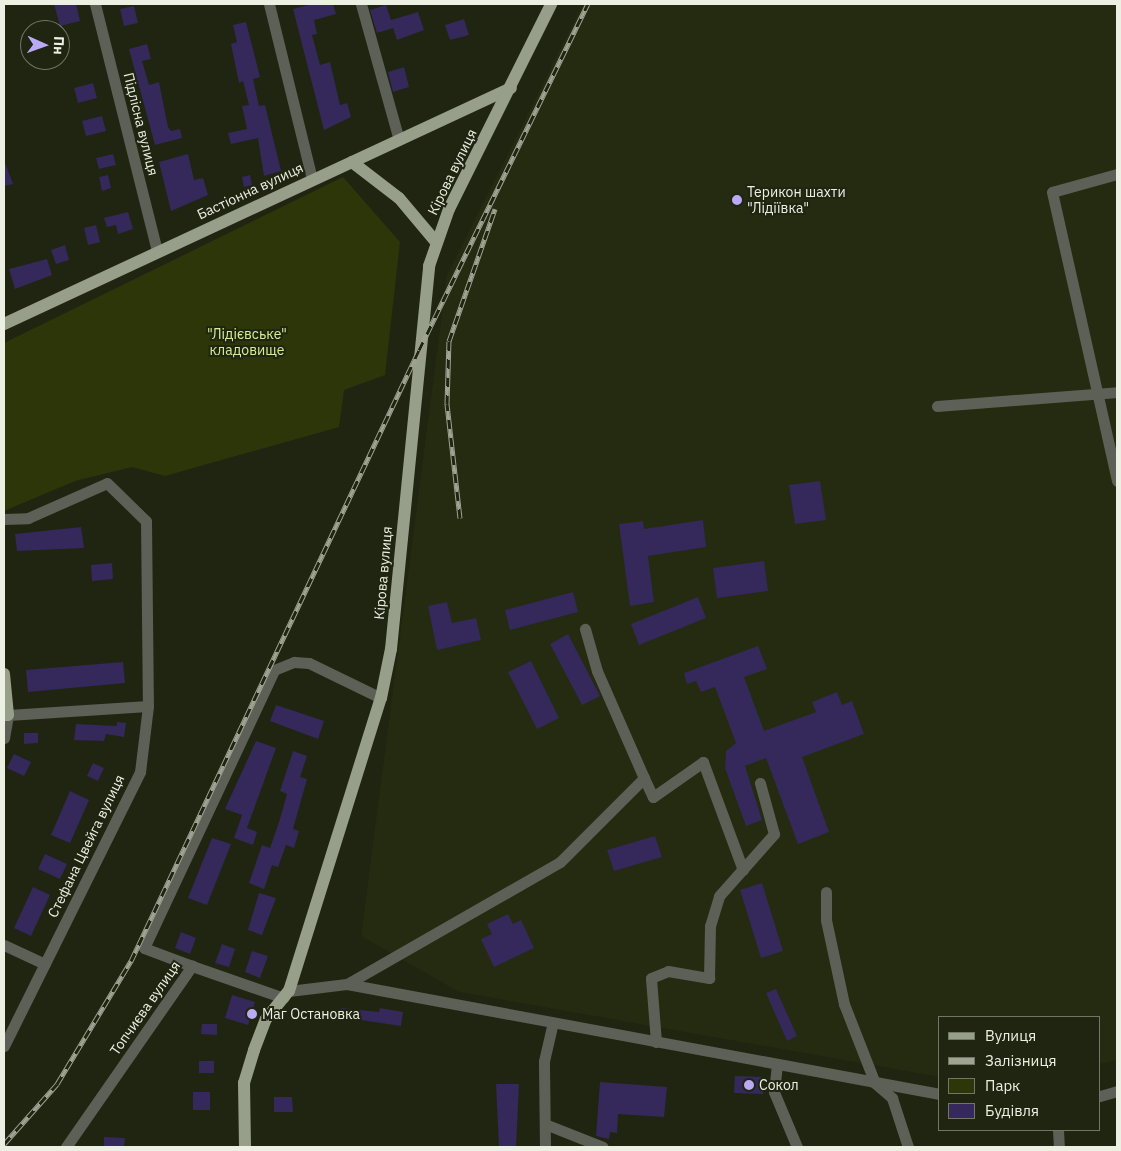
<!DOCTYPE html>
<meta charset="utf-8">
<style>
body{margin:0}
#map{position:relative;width:1121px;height:1151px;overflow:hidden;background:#1f2511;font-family:"IBM Plex Sans",sans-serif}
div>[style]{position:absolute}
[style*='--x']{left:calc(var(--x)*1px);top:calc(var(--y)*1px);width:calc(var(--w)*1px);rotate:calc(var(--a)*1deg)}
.built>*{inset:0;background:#242b10}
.green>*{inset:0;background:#2c3609}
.building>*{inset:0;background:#35285a}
.minor>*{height:11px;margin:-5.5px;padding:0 5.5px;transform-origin:5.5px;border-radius:5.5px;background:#5d6056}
.major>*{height:12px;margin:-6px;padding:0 6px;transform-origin:6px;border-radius:6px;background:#979e89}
.rail>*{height:5px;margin-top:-2.5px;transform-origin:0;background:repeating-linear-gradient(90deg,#1f2511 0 9px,#9ea393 0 18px);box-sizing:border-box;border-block:1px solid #9ea393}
.dots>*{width:14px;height:14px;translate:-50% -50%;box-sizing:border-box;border:2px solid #1f2511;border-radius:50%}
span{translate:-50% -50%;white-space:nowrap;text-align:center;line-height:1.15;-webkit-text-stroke:4px #1f2511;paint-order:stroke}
.street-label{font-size:14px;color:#ecf0e3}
.poi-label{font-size:14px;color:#ecf0e3}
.left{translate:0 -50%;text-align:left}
.park-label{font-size:14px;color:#d5ee96}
.frame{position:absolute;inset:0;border:5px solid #ecf0e3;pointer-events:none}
.legend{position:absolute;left:938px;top:1016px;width:162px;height:115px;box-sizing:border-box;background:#1f2511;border:1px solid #717665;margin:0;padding:6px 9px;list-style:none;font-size:15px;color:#ecf0e3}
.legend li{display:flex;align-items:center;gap:10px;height:25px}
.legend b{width:25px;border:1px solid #717665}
.north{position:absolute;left:20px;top:20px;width:50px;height:50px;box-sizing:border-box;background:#1f2511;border:1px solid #717665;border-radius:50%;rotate:92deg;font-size:14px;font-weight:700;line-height:20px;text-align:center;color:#ecf0e3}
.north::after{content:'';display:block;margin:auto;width:18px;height:22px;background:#baaaf6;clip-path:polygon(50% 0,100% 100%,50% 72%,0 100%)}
</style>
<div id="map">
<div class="built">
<div style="clip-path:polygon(583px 4px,1117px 4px,1117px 1060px,1100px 1064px,1100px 1017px,940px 1017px,940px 1077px,459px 992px,361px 936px,447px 275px)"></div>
</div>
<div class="green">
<div style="clip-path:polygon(343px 177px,400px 242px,385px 375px,344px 390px,339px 427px,165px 476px,132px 467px,75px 481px,4px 511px,4px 343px)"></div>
</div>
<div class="building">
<div style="clip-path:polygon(54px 4px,76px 4px,80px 21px,60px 26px)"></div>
<div style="clip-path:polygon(312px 4px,333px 4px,336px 14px,314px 20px,317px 34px,312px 35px,320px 65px,330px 62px,340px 105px,347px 103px,351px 117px,324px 130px,293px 9px)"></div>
<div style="clip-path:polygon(386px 5px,391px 20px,418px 12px,424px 30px,397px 40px,393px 28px,377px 33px,370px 10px)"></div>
<div style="clip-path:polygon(134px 6px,138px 23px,124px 26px,120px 9px)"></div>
<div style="clip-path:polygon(464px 19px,469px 35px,450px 40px,445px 25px)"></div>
<div style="clip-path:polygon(246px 22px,260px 77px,253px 79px,259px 106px,265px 105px,281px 171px,264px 176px,258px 138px,231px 144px,228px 133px,247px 129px,242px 106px,249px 105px,243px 81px,239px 83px,231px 44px,237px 42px,233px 25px)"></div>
<div style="clip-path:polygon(147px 44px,151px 59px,142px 61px,149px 85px,159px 82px,168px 127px,171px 131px,180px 129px,182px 138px,155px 145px,129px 49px)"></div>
<div style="clip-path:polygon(404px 67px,409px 87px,393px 92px,388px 72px)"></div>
<div style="clip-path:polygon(93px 83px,97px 98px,78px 103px,74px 88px)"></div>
<div style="clip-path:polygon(102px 116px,106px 131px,86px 136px,82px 121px)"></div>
<div style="clip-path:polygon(113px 154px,116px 165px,99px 169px,96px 158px)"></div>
<div style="clip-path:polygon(188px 154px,194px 180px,203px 178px,208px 195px,171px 211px,159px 162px)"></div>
<div style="clip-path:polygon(4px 160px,13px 184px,4px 186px)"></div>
<div style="clip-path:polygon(108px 175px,111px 188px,102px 191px,99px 177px)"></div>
<div style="clip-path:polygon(250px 175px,252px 185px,244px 187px,242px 177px)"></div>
<div style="clip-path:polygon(128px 212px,133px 229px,118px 234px,116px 225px,107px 227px,104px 218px)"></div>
<div style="clip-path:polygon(96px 225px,100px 242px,88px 245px,84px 228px)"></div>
<div style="clip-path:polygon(65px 245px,69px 260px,56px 264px,51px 250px)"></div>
<div style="clip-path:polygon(47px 259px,52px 275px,15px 289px,9px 269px)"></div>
<div style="clip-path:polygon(820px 481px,826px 520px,795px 524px,789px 485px)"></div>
<div style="clip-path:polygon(703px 520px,706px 547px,648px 556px,654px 602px,630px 606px,619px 524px,643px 521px,644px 529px)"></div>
<div style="clip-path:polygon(81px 527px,84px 548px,17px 551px,15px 534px)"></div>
<div style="clip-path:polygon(764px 561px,768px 591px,717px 598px,713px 568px)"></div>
<div style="clip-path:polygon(112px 563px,113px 579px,92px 581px,91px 565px)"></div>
<div style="clip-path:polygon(573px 592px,578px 612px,510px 630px,505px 610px)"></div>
<div style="clip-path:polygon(698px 597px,706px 618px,639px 645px,631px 624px)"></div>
<div style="clip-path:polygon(447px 602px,452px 623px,476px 618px,481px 640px,437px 650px,428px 606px)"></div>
<div style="clip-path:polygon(568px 634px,600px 696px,582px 705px,550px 644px)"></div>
<div style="clip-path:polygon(758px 646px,767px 669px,744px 677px,764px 731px,816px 712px,812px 702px,837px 692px,842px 705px,852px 701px,864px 734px,802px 757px,829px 832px,798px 844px,766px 758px,745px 766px,762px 820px,746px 826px,725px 768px,726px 751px,736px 743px,715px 687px,701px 692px,696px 681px,687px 684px,684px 673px)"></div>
<div style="clip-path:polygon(531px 661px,559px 718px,537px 729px,508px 672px)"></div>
<div style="clip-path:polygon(123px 662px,125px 683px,28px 692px,26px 670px)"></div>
<div style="clip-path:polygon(276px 705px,324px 721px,318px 739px,270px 721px)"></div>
<div style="clip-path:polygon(117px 722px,126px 723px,124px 737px,106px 734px,104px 741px,74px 740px,76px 724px,117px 726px)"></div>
<div style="clip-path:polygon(24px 733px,38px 733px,38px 743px,24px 744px)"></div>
<div style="clip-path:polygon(256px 741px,276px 748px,247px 828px,257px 832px,253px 845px,234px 838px,242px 815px,225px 809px)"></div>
<div style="clip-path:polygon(293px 751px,307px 756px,300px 777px,307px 779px,293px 829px,299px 831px,294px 848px,286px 845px,278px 867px,272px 865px,264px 889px,249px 883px,262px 845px,270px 848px,280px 819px,287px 794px,280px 791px)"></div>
<div style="clip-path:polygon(14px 754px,31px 762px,24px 776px,7px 768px)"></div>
<div style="clip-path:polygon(93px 763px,104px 768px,98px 781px,87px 776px)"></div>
<div style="clip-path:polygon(70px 791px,89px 800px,70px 843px,51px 835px)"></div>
<div style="clip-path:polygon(655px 836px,662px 857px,614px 871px,607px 850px)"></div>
<div style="clip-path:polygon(212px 838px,231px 844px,207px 905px,188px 898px)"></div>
<div style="clip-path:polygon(45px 854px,67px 864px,60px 879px,38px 869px)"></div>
<div style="clip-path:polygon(762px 883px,783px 951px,761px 958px,740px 890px)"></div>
<div style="clip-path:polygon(33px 887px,50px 895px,31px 936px,14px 928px)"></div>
<div style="clip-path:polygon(259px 893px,276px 898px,262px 935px,248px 930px)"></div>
<div style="clip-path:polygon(508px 914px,513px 924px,521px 920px,534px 948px,494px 967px,481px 939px,492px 934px,487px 924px)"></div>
<div style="clip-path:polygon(181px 932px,196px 938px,190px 954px,175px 948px)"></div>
<div style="clip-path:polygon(222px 944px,235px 949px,229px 967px,215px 963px)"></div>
<div style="clip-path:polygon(252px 951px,268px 956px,260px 978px,245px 972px)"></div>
<div style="clip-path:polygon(776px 989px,797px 1036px,787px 1041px,766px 993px)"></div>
<div style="clip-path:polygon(232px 995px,255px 1002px,248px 1025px,225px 1018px)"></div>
<div style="clip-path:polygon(341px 1008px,379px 1012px,380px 1008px,403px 1012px,401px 1026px,340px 1017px)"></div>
<div style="clip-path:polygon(202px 1024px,217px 1024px,217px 1035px,201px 1034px)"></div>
<div style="clip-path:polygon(199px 1061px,214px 1061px,214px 1073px,199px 1073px)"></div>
<div style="clip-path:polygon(735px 1076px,763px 1077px,763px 1094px,734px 1093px)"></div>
<div style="clip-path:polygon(600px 1082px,667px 1087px,664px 1117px,618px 1114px,617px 1133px,610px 1132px,609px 1139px,596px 1136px)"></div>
<div style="clip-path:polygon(496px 1084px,519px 1084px,516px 1147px,499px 1147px)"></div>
<div style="clip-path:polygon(193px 1092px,210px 1092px,210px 1110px,193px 1110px)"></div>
<div style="clip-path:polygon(274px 1097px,292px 1097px,293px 1112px,274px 1112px)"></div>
<div style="clip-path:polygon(104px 1137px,125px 1138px,124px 1147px,104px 1147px)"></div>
</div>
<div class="minor">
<div style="--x:95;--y:4;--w:255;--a:75.9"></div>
<div style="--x:269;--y:4;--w:180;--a:76.2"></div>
<div style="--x:361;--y:4;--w:141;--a:74.4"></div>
<div style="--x:1117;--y:174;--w:67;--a:164.5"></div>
<div style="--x:1052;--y:192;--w:296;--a:77.3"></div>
<div style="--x:937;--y:406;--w:181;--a:-4.4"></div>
<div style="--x:4;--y:519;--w:24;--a:-2"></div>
<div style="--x:28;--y:518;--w:86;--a:-23.9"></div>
<div style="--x:107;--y:483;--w:54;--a:44.3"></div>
<div style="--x:146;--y:521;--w:185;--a:89.4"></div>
<div style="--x:148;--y:706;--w:66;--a:96.9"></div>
<div style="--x:140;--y:772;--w:306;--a:116.4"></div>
<div style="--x:4;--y:738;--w:23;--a:-80"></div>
<div style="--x:8;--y:715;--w:140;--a:-3.7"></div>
<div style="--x:644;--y:778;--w:21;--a:65"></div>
<div style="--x:653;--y:797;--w:61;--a:-35"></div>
<div style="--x:703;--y:762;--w:115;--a:69.7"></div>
<div style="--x:826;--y:892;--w:28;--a:90"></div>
<div style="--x:826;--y:920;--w:86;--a:77.9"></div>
<div style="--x:844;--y:1004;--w:85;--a:68.6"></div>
<div style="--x:875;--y:1083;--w:23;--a:41"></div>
<div style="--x:892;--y:1098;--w:52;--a:71.9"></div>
<div style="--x:4;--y:945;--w:45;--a:24.9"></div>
<div style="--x:192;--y:966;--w:51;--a:-159.4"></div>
<div style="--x:144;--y:948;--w:307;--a:-64.9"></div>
<div style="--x:274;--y:670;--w:22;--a:-22"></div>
<div style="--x:294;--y:662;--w:15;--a:4"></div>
<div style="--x:309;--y:663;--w:80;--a:25.9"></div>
<div style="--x:347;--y:984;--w:245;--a:-29.8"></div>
<div style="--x:560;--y:862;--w:119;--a:-45"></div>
<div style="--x:644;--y:778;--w:117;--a:-113.7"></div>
<div style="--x:597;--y:671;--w:44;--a:-105.9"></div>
<div style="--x:289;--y:991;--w:58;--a:-6.9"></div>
<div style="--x:347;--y:984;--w:603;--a:10.51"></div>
<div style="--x:656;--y:1042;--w:64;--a:-94.5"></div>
<div style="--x:651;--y:978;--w:18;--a:-22"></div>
<div style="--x:668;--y:971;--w:42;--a:9.7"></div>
<div style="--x:709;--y:978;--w:52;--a:-88.9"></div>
<div style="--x:710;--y:926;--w:31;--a:-73"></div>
<div style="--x:719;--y:896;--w:83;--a:-48.4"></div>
<div style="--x:774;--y:834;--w:53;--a:-105.4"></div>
<div style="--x:777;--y:1064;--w:28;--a:96"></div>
<div style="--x:774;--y:1092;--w:60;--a:67.3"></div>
<div style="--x:1100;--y:1096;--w:18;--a:-16"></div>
<div style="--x:545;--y:1124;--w:62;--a:21.6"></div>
<div style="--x:1058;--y:1130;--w:17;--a:87"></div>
<div style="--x:66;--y:1147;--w:221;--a:-55.2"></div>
<div style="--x:192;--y:966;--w:97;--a:19.2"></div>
<div style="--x:545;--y:1147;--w:86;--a:-90.7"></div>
<div style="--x:544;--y:1061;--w:39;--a:-77"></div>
</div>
<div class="major">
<div style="--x:352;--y:162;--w:59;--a:37.5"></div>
<div style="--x:399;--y:198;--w:57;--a:49.9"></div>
<div style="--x:4;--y:324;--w:559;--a:-24.96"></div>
<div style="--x:4;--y:674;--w:41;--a:84.4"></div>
<div style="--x:8;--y:715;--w:4;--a:180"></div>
<div style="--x:245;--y:1147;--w:64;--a:-90.9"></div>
<div style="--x:244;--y:1083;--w:34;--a:-73"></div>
<div style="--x:254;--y:1050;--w:33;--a:-69"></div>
<div style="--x:266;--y:1019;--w:36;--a:-51"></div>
<div style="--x:289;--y:991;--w:307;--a:-72.6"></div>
<div style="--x:381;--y:698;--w:50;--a:-78.5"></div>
<div style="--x:391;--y:649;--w:385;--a:-84.3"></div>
<div style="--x:429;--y:266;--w:60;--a:-70.7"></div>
<div style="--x:449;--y:209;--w:229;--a:-63.5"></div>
</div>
<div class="rail">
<div style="--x:460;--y:518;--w:115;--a:-96.5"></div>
<div style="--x:447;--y:404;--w:63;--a:-88.2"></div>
<div style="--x:449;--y:341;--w:140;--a:-70.8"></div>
<div style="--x:4;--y:1144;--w:80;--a:-48.5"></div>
<div style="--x:57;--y:1084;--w:144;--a:-59"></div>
<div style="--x:131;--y:961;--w:675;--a:-64.76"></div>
<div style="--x:419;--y:350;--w:385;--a:-64"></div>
</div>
<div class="dots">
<div style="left:737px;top:200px;background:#baaaf6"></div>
<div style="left:252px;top:1014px;background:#baaaf6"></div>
<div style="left:749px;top:1085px;background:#baaaf6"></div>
</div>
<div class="street-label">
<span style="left:141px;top:124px;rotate:76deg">Підлісна вулиця</span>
<span style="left:452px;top:172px;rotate:-64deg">Кірова вулиця</span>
<span style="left:250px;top:191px;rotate:-25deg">Бастіонна вулиця</span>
<span style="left:383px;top:573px;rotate:-85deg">Кірова вулиця</span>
<span style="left:86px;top:846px;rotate:-64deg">Стефана Цвейга вулиця</span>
<span style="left:145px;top:1008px;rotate:-55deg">Топчиєва вулиця</span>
</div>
<div class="poi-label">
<span class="left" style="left:747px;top:200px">Терикон шахти<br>"Лідіївка"</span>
<span class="left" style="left:262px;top:1014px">Маг Остановка</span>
<span class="left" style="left:759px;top:1085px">Сокол</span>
</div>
<div class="park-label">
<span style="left:247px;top:342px">"Лідієвське"<br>кладовище</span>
</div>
<div class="frame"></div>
<ul class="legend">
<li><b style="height:6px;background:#979e89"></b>Вулиця</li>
<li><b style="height:6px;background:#9ea393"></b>Залізниця</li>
<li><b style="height:14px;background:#2c3609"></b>Парк</li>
<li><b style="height:14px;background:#35285a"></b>Будівля</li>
</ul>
<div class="north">Пн</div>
</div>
